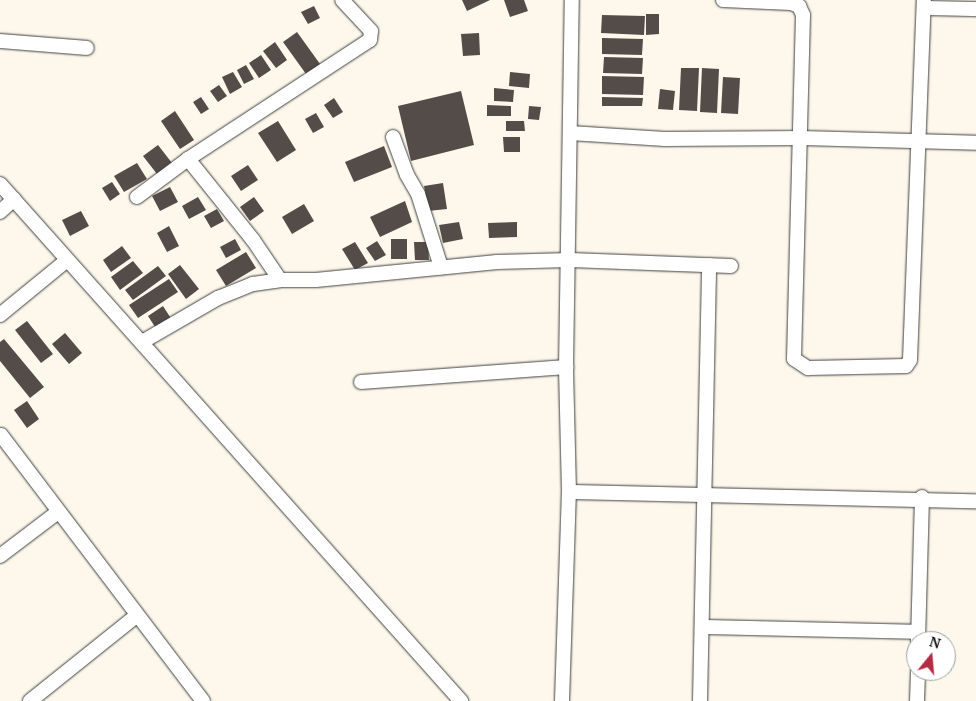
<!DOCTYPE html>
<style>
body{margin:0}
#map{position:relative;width:976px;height:701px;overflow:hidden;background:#fef8ec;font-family:"PT Serif",serif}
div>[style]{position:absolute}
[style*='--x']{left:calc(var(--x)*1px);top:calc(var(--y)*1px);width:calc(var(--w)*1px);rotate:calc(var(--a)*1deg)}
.building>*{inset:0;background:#544c49}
.roads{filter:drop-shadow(0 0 1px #3f3f3f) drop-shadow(0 0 1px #3f3f3f)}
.minor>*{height:14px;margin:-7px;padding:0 7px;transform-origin:7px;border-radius:7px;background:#fff}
span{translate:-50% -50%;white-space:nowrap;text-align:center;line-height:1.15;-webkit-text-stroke:5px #fff;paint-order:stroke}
.north{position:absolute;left:906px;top:631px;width:50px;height:50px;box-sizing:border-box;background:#fff;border:1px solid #9e9e9e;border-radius:50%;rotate:17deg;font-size:14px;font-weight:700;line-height:20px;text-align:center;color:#0c0c0c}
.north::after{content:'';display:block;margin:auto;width:18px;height:22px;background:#b52b43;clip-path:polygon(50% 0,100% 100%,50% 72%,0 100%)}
</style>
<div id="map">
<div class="building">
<div style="clip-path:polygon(462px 0,490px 0,467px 11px)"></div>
<div style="clip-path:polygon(504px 0,524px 0,528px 11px,510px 17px)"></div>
<div style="clip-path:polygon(314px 6px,320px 18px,308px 24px,301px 12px)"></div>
<div style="clip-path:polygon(646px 14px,659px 14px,659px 34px,646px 35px)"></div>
<div style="clip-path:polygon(602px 15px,645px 16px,644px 35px,601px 33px)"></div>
<div style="clip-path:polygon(297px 32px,320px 64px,306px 74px,283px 42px)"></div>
<div style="clip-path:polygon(479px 33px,480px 55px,463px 56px,461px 34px)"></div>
<div style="clip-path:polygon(602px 38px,643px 39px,642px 55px,602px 54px)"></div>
<div style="clip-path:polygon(275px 42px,287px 60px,276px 68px,263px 51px)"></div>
<div style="clip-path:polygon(261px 55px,271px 70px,259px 78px,249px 63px)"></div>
<div style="clip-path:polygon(604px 57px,643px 58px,642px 74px,603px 73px)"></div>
<div style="clip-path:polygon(246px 65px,254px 79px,244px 84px,237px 70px)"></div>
<div style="clip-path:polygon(681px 68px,699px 68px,697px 111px,679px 110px)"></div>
<div style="clip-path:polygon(702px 68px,719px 69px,717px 113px,700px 112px)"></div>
<div style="clip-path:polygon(233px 72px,242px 87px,230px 94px,222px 77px)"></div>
<div style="clip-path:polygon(510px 72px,530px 74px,529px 88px,509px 86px)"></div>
<div style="clip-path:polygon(602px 76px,644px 77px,643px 95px,602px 94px)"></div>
<div style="clip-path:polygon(723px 77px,740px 78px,738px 114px,721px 113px)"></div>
<div style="clip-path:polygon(219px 85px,227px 96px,218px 102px,210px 91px)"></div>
<div style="clip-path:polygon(494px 88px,514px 90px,513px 102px,494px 101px)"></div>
<div style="clip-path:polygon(660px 89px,675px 91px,673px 110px,658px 109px)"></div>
<div style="clip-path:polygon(461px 91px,474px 145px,411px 161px,398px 106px)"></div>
<div style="clip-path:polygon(201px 97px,209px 109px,201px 114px,193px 102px)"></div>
<div style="clip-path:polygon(602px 97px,643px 98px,642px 106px,602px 106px)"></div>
<div style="clip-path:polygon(334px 98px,343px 112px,333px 118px,324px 105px)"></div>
<div style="clip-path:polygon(487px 105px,511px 106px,511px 116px,487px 116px)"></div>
<div style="clip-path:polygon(529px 106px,541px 107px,539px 120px,528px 119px)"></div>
<div style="clip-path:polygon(175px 111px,194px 140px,180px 149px,161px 121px)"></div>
<div style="clip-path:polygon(316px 113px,324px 127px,313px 133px,305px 119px)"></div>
<div style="clip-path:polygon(278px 121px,296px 150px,277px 162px,258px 133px)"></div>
<div style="clip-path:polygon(506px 121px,524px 121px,525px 131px,506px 131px)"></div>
<div style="clip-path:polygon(503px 137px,520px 137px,520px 152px,504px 152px)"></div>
<div style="clip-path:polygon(158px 145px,172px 163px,157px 174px,143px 156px)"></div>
<div style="clip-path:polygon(384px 146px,392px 167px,354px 182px,345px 162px)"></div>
<div style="clip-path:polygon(137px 163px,147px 179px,124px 192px,114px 176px)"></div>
<div style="clip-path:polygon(248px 165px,258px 180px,241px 191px,231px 176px)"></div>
<div style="clip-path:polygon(112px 182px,120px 194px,110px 201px,102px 188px)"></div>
<div style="clip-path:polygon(443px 183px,447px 209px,428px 211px,424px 186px)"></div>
<div style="clip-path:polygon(170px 187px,178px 202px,160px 211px,152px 196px)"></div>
<div style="clip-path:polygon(198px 197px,206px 210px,189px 219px,182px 206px)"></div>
<div style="clip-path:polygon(254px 197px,264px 211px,250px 221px,240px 207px)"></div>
<div style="clip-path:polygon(405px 201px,412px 222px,380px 237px,370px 217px)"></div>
<div style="clip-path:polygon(304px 204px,314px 221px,292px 234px,282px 217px)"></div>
<div style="clip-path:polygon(217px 209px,224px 221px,211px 228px,204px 216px)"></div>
<div style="clip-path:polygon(81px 211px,89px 226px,70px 236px,62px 220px)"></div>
<div style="clip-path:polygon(459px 222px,463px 239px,443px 243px,439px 225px)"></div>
<div style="clip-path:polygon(517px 222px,517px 237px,489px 238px,488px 223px)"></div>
<div style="clip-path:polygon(169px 226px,179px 246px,167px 252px,157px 233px)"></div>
<div style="clip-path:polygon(235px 239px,241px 250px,226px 258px,220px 247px)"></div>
<div style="clip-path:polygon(391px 239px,407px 239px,407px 259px,391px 259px)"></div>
<div style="clip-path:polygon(377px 241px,386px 255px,375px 261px,366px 248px)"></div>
<div style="clip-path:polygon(355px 242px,368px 263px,355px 270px,342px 249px)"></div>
<div style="clip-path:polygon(414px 242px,428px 242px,429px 260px,415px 260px)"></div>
<div style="clip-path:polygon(122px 246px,131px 258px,111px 272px,103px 260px)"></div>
<div style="clip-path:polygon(246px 252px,256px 268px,226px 286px,216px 270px)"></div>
<div style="clip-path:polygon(133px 261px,143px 273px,120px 290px,111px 277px)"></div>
<div style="clip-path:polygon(180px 265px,199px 289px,186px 299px,168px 274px)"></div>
<div style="clip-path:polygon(158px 266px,166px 276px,133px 300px,125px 290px)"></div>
<div style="clip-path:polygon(169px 279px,178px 292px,138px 318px,129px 305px)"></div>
<div style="clip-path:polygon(163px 306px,172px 320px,157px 330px,148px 316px)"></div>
<div style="clip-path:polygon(27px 321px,53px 354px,41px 363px,15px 330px)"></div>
<div style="clip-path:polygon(65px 333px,82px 353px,69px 364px,52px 344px)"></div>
<div style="clip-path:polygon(4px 339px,44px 387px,30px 398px,0 361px,0 342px)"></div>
<div style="clip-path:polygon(27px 401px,39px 419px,27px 428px,14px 410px)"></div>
</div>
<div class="roads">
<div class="minor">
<div style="--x:723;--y:0;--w:68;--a:2.5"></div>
<div style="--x:791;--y:3;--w:9;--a:21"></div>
<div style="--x:799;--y:6;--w:10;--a:66"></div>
<div style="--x:803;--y:15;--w:344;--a:91.5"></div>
<div style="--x:794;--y:359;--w:17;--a:33"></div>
<div style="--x:808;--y:368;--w:98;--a:-1.2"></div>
<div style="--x:906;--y:366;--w:7;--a:-56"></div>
<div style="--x:910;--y:360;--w:360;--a:-87.8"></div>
<div style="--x:924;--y:8;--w:52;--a:1.1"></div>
<div style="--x:0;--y:41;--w:87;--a:4.6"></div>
<div style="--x:570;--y:133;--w:95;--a:3.6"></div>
<div style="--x:665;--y:139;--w:137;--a:-0.4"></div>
<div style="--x:802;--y:138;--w:174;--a:1.6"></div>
<div style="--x:393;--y:137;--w:40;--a:69.8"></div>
<div style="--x:407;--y:175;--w:22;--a:60"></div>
<div style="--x:418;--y:194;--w:77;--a:72.5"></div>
<div style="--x:0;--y:184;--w:693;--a:48.28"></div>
<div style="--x:137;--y:197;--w:64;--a:-36.7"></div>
<div style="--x:0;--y:212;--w:19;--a:-43"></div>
<div style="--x:280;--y:280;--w:48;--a:-124"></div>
<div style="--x:253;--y:240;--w:104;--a:-128.7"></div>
<div style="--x:188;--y:159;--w:217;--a:-33.2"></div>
<div style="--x:370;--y:40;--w:9;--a:-84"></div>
<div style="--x:371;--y:31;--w:42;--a:-133.1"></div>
<div style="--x:0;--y:315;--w:85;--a:-39.3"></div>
<div style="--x:142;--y:342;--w:88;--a:-30.1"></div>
<div style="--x:218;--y:298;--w:38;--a:-22"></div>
<div style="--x:253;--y:284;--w:27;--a:-8"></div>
<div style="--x:280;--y:280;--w:36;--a:0"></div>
<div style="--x:316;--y:280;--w:182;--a:-5.7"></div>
<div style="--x:497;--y:262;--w:73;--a:-1.6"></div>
<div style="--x:570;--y:260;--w:161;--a:2.1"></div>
<div style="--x:361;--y:382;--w:206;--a:-4.2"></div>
<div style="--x:1;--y:435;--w:334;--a:52.8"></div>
<div style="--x:569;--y:492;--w:407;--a:1.3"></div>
<div style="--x:0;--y:556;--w:73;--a:-37.2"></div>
<div style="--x:702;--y:627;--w:216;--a:1.3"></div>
<div style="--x:918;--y:641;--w:144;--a:-88.4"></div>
<div style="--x:30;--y:701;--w:136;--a:-38.7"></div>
<div style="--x:562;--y:701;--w:209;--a:-88.1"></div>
<div style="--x:569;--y:492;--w:125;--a:-91.4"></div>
<div style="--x:566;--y:367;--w:367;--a:-89.1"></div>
<div style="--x:700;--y:701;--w:436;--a:-88.8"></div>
<div style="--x:917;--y:701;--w:30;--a:-88"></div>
</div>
</div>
<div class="north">N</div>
</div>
